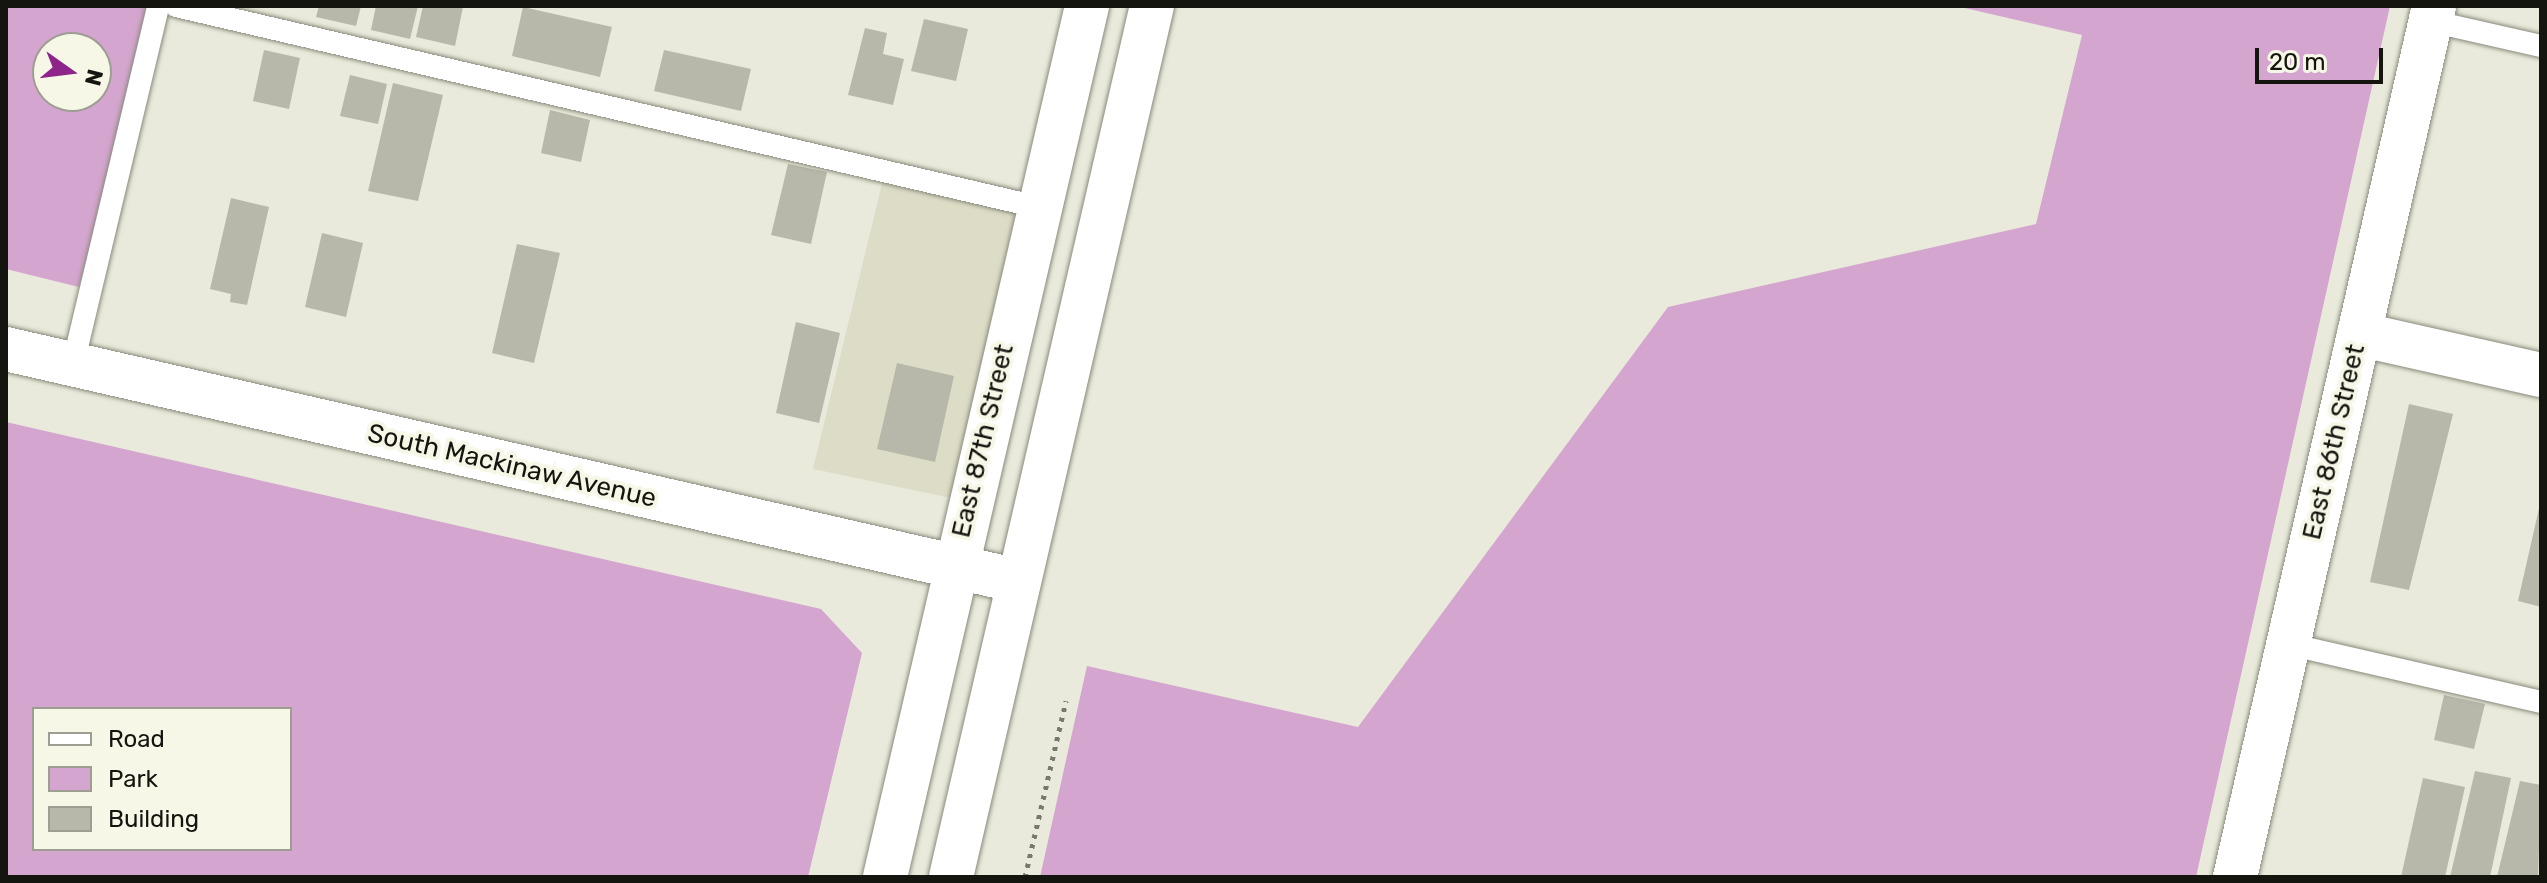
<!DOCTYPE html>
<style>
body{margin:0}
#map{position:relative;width:2547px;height:883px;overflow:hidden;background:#e9eadb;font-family:Rubik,sans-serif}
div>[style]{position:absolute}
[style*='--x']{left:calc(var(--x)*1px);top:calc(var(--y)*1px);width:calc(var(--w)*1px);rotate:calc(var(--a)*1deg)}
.built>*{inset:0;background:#ddddc7}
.green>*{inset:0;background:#d4a5cf}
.building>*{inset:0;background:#b7b8a9}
.path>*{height:5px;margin-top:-2.5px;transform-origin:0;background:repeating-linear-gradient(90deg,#77786e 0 4px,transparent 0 10px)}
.roads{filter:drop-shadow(0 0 2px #898a7c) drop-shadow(0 0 2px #898a7c)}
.service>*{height:22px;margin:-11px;padding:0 11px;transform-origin:11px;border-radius:11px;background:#fff}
.minor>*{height:44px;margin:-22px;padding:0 22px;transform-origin:22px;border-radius:22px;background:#fff}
.secondary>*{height:44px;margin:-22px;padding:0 22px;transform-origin:22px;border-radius:22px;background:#fff}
span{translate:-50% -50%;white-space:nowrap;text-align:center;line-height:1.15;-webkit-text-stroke:8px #f7f7e8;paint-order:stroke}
.street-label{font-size:26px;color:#151510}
.frame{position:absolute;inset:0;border:8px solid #151510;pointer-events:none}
.legend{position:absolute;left:32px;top:707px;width:260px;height:144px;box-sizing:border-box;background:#f7f7e8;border:2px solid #9d9d92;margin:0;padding:10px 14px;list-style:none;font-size:24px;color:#151510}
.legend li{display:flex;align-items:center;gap:16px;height:40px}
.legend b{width:40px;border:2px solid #9d9d92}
.north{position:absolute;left:32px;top:32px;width:80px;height:80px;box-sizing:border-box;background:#f7f7e8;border:2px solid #9d9d92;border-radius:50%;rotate:104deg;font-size:22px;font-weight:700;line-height:32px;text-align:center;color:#151510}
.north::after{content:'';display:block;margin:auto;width:28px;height:36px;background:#8d258a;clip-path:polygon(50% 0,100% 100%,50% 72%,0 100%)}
.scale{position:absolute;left:2255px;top:48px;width:128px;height:36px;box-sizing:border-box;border:4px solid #151510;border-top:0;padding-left:10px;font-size:24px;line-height:28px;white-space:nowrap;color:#151510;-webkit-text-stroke:6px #f7f7e8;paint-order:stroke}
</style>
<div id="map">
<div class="built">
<div style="clip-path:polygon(885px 171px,1018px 202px,951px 498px,813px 469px)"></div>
</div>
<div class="green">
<div style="clip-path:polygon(evenodd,6px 6px,156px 6px,79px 287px,6px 269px,6px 6px,48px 48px,96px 48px,96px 96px,48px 96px,48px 48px)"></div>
<div style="clip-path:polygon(1956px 6px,2390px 6px,2196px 877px,1040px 877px,1087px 666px,1358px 727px,1668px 307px,2036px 224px,2082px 35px)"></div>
<div style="clip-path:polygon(evenodd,6px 422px,821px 609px,862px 653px,808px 877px,6px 877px,6px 422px,34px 709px,290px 709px,290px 849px,34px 849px,34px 709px)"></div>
</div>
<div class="building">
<div style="clip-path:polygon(319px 6px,361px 6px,356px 26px,316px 17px)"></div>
<div style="clip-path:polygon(376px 6px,418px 6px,410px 39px,371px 30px)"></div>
<div style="clip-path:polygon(423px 6px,463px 7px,455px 46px,416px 37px)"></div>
<div style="clip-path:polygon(523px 7px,612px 27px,600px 77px,512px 56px)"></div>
<div style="clip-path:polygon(924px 19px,968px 29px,956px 81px,911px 71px)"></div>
<div style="clip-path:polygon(865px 28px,887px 33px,883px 54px,904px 59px,893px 105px,848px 95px)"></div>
<div style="clip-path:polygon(264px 50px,300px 58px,289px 109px,253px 101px)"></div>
<div style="clip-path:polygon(664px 50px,751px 69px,741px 111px,654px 91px)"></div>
<div style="clip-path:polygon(350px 75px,387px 84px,378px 124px,340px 116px)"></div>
<div style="clip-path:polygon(393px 83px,443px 95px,418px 201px,368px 191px)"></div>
<div style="clip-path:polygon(550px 110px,590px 120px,581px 162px,541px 153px)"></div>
<div style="clip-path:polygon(788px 164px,827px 172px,811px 244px,771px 235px)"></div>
<div style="clip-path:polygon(231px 198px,269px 207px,247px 305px,230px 302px,231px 294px,210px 289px)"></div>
<div style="clip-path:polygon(322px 233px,363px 243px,346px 317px,305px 307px)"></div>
<div style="clip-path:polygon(517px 244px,560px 253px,534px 363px,492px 353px)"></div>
<div style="clip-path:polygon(796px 322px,840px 333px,819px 423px,776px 413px)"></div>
<div style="clip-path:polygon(897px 363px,954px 376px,935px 462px,877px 449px)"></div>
<div style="clip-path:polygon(2409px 404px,2453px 414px,2409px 590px,2370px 582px)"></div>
<div style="clip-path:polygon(2540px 504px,2541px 504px,2541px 607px,2518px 601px)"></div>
<div style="clip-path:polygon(2444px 695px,2485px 704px,2474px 749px,2434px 740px)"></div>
<div style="clip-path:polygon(2475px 771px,2511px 778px,2490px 877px,2450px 877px)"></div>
<div style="clip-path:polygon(2423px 778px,2465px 787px,2445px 877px,2401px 877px)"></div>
<div style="clip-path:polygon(2520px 781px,2541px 785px,2538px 877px,2497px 877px)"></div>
</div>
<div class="path">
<div style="--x:1025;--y:877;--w:181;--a:-76.9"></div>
</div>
<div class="roads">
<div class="service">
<div style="--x:176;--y:6;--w:885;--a:13.13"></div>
<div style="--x:2430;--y:21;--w:114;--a:12.7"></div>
<div style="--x:73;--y:364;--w:368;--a:-76.6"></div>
<div style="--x:2288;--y:644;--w:260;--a:12.9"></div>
</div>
<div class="minor">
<div style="--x:2359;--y:334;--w:187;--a:12.7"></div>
<div style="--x:2235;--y:877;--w:893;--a:-77.13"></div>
</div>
<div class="secondary">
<div style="--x:6;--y:349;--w:1038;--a:12.91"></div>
<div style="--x:885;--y:877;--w:894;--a:-76.94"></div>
<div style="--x:951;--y:877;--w:894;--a:-77.01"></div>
</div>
</div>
<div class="street-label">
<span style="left:983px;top:441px;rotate:-77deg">East 87th Street</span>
<span style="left:2334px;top:442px;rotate:-77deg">East 86th Street</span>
<span style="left:512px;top:466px;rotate:13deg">South Mackinaw Avenue</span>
</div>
<div class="frame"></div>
<ul class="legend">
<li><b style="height:10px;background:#fff"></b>Road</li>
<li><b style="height:22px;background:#d4a5cf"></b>Park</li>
<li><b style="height:22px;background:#b7b8a9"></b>Building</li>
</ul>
<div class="north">N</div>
<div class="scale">20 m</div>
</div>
